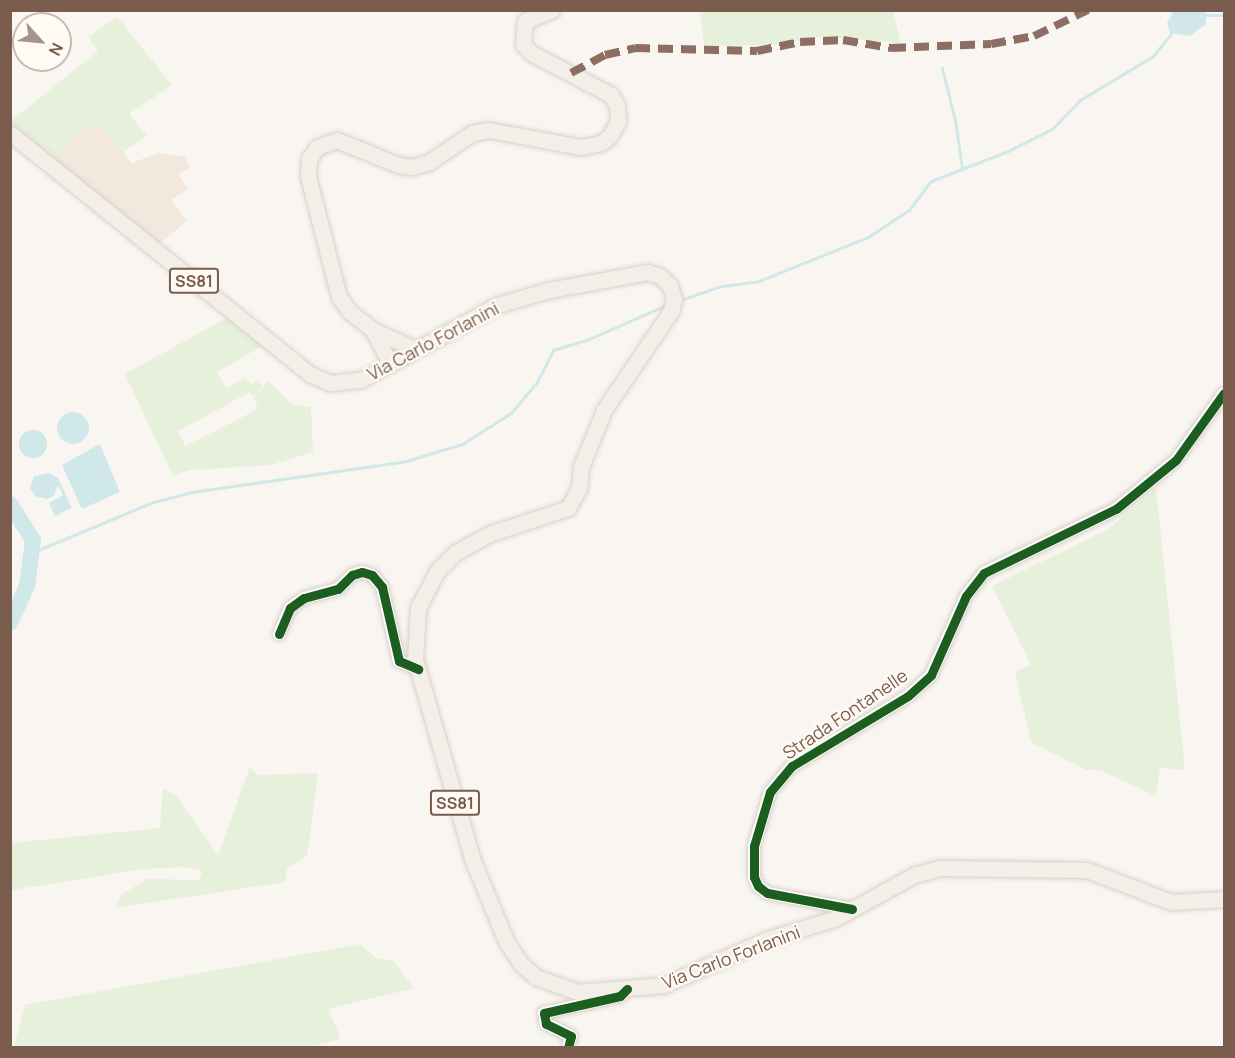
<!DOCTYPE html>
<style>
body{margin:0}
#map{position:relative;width:1235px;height:1058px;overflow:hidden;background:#f9f5f0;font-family:Manrope,sans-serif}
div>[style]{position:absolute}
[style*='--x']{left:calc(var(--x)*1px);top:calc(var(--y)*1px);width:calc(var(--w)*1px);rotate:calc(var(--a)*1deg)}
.residential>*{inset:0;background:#f2e8de}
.green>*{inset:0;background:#e7f0db}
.water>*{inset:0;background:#d0e8ea}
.round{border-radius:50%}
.stream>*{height:3px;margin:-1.5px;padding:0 1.5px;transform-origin:1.5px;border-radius:1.5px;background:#d0e8ea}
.river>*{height:16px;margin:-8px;padding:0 8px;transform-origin:8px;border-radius:8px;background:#d0e8ea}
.roads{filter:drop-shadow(0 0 2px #d7d1cb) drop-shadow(0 0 2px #d7d1cb)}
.minor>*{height:12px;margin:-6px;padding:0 6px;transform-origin:6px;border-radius:6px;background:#fefefd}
.major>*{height:15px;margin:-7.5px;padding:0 7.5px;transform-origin:7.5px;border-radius:7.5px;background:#f3eee8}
.quiet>*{height:8px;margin-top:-4px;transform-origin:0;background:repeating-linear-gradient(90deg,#8d6e63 0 15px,transparent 0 23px)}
.cycleway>*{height:9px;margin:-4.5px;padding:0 4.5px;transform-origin:4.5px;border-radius:4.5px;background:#1b5e20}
span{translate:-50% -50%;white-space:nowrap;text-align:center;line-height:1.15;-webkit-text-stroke:4.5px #fffaf3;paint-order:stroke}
.shield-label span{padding:2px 4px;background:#fffaf3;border:2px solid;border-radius:4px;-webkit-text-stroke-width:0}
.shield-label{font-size:16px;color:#7a5c4d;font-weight:700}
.street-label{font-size:18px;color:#7a5c4d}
.frame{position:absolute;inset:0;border:12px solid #7a5c4d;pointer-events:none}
.north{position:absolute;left:12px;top:12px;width:60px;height:60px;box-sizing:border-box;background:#fffaf3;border:2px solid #cabbb1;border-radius:50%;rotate:117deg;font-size:16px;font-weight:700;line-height:24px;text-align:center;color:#7a5c4d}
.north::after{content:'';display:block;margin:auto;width:21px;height:27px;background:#a69286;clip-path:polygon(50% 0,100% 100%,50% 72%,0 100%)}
</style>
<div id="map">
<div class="residential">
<div style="clip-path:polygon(97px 120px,132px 163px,158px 153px,185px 157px,190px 167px,178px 175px,188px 189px,171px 200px,187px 221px,160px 243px,52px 158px)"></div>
</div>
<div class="green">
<div style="clip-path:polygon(700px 11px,893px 11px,901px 43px,820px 37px,774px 45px,704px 46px)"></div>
<div style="clip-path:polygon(117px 17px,172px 85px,129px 114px,147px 136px,123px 152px,97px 120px,52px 158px,10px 122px,98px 51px,88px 37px)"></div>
<div style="clip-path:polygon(232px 315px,267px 343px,217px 372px,226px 388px,245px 378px,251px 384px,257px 380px,263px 386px,253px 397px,250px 392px,178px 431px,185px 446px,258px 409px,254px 398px,268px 381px,293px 405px,311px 407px,313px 452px,271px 465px,190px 470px,173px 476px,125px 374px)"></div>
<div style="clip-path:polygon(1156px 488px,1185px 770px,1160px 768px,1156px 796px,1100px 770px,1086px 770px,1031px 742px,1015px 672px,1031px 665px,992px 586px,1110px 528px)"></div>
<div style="clip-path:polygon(250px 767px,258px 775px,318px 773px,307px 856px,287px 869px,285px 882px,115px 908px,121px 895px,147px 879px,199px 880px,202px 871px,186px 867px,144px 869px,11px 890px,11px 843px,160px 828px,163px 788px,176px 795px,218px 855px)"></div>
<div style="clip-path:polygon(360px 944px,376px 958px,393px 961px,414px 988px,328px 1009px,341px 1039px,304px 1048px,14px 1047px,25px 1005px)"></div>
</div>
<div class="water">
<div style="clip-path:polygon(1174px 10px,1206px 11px,1206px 24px,1190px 36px,1170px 33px,1167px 23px)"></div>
<div class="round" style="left:57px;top:412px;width:32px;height:32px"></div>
<div class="round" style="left:19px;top:430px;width:28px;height:28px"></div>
<div style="clip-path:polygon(100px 444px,120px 492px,82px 509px,62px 465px)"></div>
<div style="clip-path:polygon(50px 473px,58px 478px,72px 508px,55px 516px,49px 503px,63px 495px,58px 485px,54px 495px,47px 499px,35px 496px,30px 488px,34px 476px)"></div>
</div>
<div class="stream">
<div style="--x:1206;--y:15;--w:18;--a:0"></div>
<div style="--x:942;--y:68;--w:54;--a:76"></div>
<div style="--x:955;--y:120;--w:49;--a:81.7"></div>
<div style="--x:680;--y:300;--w:43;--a:-18.9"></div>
<div style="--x:721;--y:286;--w:38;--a:-7"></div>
<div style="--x:759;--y:281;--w:118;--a:-22"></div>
<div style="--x:868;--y:237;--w:49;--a:-33.4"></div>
<div style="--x:909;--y:210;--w:36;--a:-53"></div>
<div style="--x:931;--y:181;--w:83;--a:-21.3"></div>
<div style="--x:1008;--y:151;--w:49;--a:-26.6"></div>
<div style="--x:1052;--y:129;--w:40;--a:-46"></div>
<div style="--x:1080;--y:100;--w:85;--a:-31.1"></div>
<div style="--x:1153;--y:56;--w:32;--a:-51"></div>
<div style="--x:31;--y:553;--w:132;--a:-22.7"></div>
<div style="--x:153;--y:502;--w:40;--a:-14.4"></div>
<div style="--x:192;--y:492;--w:216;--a:-8.2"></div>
<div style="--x:406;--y:461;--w:59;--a:-16.9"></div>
<div style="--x:462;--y:444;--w:58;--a:-32.3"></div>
<div style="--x:511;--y:413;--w:40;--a:-50"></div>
<div style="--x:537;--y:382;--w:36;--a:-63"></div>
<div style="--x:553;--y:350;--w:38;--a:-17"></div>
<div style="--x:589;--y:339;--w:84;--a:-23.8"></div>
</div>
<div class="river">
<div style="--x:10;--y:504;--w:43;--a:57.4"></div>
<div style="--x:33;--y:540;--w:46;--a:97.4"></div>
<div style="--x:27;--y:586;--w:41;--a:114.7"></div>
</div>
<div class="roads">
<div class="minor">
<div style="--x:279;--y:634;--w:28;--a:-67"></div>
<div style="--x:290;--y:608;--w:17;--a:-36"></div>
<div style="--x:304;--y:598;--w:35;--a:-15"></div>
<div style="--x:338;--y:589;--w:20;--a:-45"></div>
<div style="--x:352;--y:575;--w:10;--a:-17"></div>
<div style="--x:362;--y:572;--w:10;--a:17"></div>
<div style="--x:372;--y:575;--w:16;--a:50"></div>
<div style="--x:382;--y:587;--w:76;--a:77.1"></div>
<div style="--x:399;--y:661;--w:21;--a:23"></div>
<div style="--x:852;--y:909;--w:86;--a:-169.3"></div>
<div style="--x:767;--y:893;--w:11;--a:-142"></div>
<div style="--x:758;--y:886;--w:10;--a:-114"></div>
<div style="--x:754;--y:877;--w:31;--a:-90"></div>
<div style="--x:754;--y:846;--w:56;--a:-73.5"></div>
<div style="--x:770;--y:792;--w:34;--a:-50"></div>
<div style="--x:792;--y:766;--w:135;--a:-31.1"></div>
<div style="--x:908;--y:696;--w:31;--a:-42"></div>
<div style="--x:931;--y:675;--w:86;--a:-66.1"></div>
<div style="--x:966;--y:596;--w:29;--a:-52"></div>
<div style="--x:984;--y:573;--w:147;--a:-25.9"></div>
<div style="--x:1116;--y:509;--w:77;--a:-39.2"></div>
<div style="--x:1176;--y:460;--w:82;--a:-54.4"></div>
<div style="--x:568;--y:1048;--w:12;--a:-76"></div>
<div style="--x:571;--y:1036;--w:28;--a:-154"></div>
<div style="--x:546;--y:1024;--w:11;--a:-100"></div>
<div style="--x:544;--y:1013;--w:78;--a:-12.6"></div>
<div style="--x:620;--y:996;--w:10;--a:-45"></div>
</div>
<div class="major">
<div style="--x:10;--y:133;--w:385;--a:38.8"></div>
<div style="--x:310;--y:374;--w:22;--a:24"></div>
<div style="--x:330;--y:383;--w:31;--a:-6"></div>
<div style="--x:361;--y:380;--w:155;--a:-28.9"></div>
<div style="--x:497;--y:305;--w:54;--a:-16.1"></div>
<div style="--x:549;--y:290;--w:101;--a:-10.3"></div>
<div style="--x:648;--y:272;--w:13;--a:18"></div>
<div style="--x:660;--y:276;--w:14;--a:45"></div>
<div style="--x:670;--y:286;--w:14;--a:73"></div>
<div style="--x:674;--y:299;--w:12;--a:104"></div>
<div style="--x:671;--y:311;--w:120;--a:124.1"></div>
<div style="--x:604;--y:410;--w:61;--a:112"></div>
<div style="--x:581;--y:467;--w:21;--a:95"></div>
<div style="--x:579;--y:488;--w:23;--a:119"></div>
<div style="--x:568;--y:508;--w:83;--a:161.8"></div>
<div style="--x:489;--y:534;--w:38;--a:151"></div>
<div style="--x:456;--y:552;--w:27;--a:135"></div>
<div style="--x:437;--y:571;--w:42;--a:117.2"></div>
<div style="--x:418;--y:608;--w:51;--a:93.4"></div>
<div style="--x:415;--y:659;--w:210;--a:74"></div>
<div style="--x:473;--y:861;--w:87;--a:67.6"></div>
<div style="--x:506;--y:941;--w:27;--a:57"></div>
<div style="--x:521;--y:964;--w:20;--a:41"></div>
<div style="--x:536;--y:977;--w:45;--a:19.7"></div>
<div style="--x:578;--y:992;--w:86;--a:-4.7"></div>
<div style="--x:664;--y:985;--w:111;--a:-24"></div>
<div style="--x:765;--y:940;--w:74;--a:-17.2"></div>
<div style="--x:836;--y:918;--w:89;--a:-28.9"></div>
<div style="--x:914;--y:875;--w:27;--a:-15"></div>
<div style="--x:940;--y:868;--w:147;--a:0.8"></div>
<div style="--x:1087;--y:870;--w:90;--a:20.9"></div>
<div style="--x:1171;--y:902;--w:53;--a:-3.2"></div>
<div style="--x:373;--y:330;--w:37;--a:63"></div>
<div style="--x:415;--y:349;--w:46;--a:-155.7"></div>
<div style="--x:373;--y:330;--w:29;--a:-142"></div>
<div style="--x:350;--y:312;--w:19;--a:-126"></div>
<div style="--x:339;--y:297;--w:125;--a:-104.4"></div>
<div style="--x:308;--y:176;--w:17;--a:-87"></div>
<div style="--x:309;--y:159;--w:14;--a:-56"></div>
<div style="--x:317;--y:147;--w:21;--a:-19"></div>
<div style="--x:337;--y:140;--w:66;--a:22.3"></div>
<div style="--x:398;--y:165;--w:14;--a:8"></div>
<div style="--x:412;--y:167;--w:18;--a:-16"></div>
<div style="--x:429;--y:162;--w:52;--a:-34"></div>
<div style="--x:472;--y:133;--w:17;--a:-10"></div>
<div style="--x:489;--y:130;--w:94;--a:10.5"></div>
<div style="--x:581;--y:147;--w:20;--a:-11"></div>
<div style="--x:601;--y:143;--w:11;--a:-38"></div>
<div style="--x:610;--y:136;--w:17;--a:-62"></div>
<div style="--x:618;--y:121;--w:15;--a:-94"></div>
<div style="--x:617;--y:106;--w:13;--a:-119"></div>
<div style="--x:611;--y:95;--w:90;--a:-152.3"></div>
<div style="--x:531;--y:53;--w:12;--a:-132"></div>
<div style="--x:523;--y:44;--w:23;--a:-85"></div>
<div style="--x:525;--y:21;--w:29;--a:-22"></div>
</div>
</div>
<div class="quiet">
<div style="--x:571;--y:73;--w:38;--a:-28"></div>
<div style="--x:605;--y:55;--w:31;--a:-13"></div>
<div style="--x:635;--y:48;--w:122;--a:1.4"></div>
<div style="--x:757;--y:51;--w:44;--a:-11.8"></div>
<div style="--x:800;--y:42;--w:43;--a:-2.7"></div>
<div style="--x:843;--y:40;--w:49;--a:9.5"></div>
<div style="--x:891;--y:48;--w:100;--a:-2.3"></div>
<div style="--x:991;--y:44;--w:44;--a:-10.5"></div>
<div style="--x:1034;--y:36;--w:60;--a:-25.7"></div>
</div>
<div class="cycleway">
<div style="--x:279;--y:634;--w:28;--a:-67"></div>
<div style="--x:290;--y:608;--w:17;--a:-36"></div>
<div style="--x:304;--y:598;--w:35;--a:-15"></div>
<div style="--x:338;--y:589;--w:20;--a:-45"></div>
<div style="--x:352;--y:575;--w:10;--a:-17"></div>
<div style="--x:362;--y:572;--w:10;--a:17"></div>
<div style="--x:372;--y:575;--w:16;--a:50"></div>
<div style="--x:382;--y:587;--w:76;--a:77.1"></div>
<div style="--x:399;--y:661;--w:21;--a:23"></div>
<div style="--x:852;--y:909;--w:86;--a:-169.3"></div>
<div style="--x:767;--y:893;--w:11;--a:-142"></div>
<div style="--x:758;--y:886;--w:10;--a:-114"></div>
<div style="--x:754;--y:877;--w:31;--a:-90"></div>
<div style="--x:754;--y:846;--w:56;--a:-73.5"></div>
<div style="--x:770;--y:792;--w:34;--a:-50"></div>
<div style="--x:792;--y:766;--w:135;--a:-31.1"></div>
<div style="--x:908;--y:696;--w:31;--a:-42"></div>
<div style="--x:931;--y:675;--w:86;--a:-66.1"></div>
<div style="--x:966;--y:596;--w:29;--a:-52"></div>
<div style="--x:984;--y:573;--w:147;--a:-25.9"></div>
<div style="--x:1116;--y:509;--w:77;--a:-39.2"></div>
<div style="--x:1176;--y:460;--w:82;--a:-54.4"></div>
<div style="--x:568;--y:1048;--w:12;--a:-76"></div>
<div style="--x:571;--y:1036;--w:28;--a:-154"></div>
<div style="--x:546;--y:1024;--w:11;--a:-100"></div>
<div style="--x:544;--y:1013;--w:78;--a:-12.6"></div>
<div style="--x:620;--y:996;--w:10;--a:-45"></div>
</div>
<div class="shield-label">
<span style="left:194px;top:281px">SS81</span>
<span style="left:455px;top:803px">SS81</span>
</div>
<div class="street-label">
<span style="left:433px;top:341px;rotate:-28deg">Via Carlo Forlanini</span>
<span style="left:845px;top:714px;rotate:-34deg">Strada Fontanelle</span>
<span style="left:731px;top:957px;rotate:-21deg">Via Carlo Forlanini</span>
</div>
<div class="frame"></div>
<div class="north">N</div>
</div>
